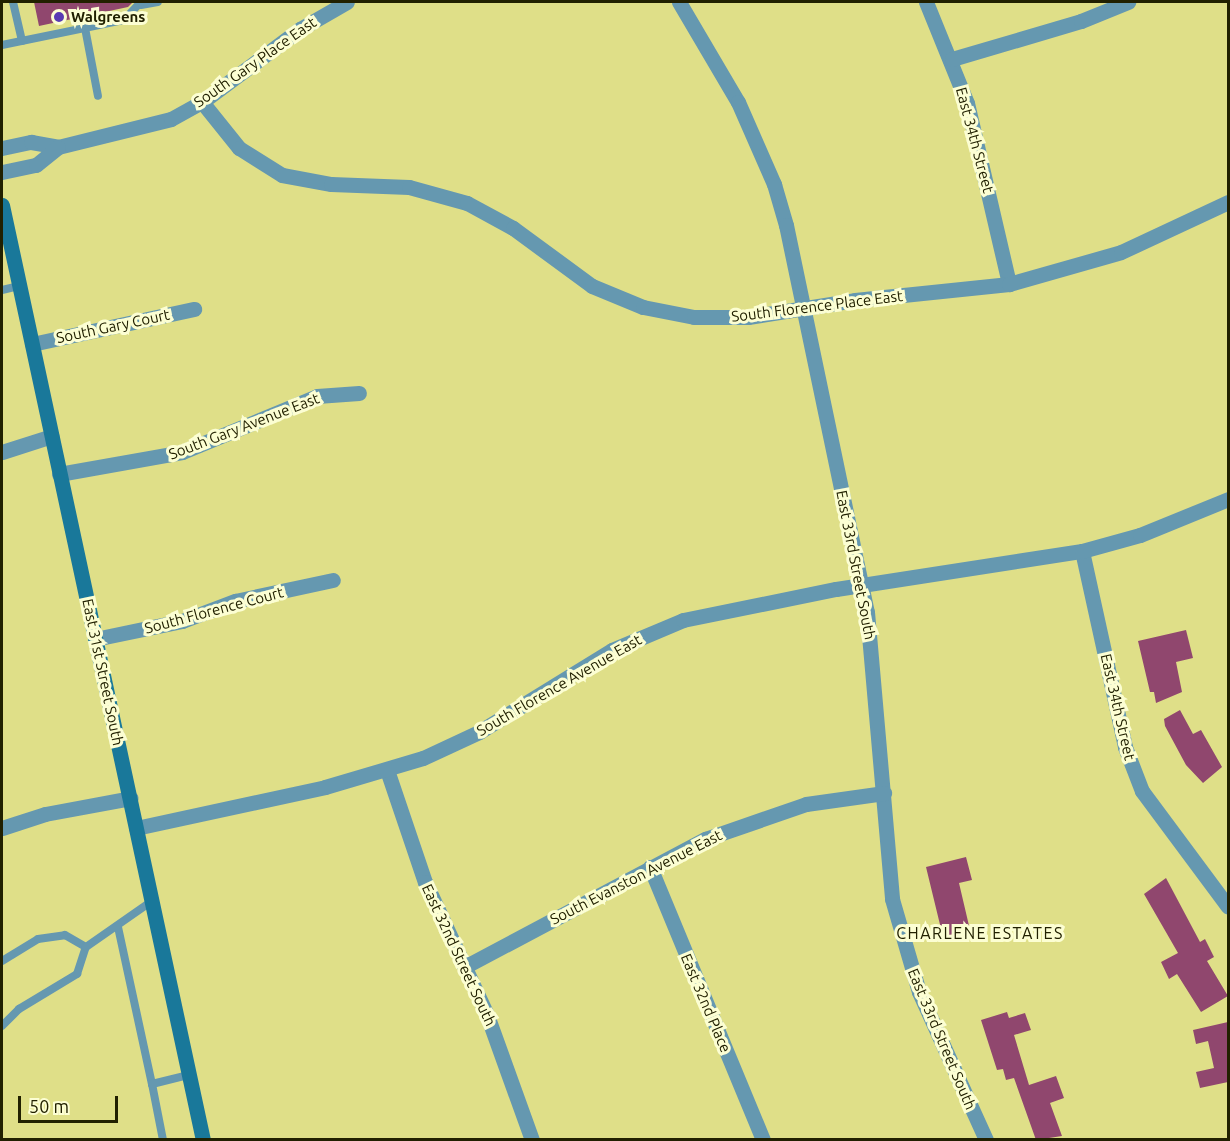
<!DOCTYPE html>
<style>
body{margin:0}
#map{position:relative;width:1230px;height:1141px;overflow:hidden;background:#dfdf88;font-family:Ubuntu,sans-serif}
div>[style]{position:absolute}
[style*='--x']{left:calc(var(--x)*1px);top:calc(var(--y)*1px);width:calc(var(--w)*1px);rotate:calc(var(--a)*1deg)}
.building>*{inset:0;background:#90476e}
.lane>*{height:8px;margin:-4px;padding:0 4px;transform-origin:4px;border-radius:4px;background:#6598b0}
.street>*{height:15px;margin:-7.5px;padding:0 7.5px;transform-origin:7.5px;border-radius:7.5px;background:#6598b0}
.secondary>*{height:15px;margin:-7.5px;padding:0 7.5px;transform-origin:7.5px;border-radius:7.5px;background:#19789a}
.dots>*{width:16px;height:16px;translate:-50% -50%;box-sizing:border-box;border:3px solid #fcfed3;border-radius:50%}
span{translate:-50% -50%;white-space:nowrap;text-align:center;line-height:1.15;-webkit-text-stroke:6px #fcfed3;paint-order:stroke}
.poi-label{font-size:15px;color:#212000;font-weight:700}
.left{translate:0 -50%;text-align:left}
.street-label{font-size:15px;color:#212000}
.neighbourhood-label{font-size:16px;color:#212000;letter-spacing:1.5px}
.frame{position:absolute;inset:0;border:3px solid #212000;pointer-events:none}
.scale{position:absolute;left:18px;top:1096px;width:100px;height:27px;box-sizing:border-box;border:3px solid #212000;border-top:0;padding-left:8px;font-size:18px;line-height:21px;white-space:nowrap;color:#212000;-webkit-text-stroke:4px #fcfed3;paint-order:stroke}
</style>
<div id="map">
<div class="building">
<div style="clip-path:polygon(34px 2px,132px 2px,132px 3px,128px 7px,39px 26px)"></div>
<div style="clip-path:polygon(1186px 630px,1193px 658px,1176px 662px,1182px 692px,1156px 703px,1154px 692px,1150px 692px,1138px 641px)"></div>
<div style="clip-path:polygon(1180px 710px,1193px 734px,1201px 730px,1222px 767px,1203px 783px,1186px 765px,1165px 726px,1164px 719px)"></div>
<div style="clip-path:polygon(966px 857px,972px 880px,959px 883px,970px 930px,943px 937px,926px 867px)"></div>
<div style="clip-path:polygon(1166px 878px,1200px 942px,1205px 939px,1214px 957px,1207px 961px,1228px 996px,1201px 1012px,1177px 974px,1169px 979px,1161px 962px,1178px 953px,1144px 894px)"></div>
<div style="clip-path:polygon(1007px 1012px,1009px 1018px,1025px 1013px,1031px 1030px,1014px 1035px,1029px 1085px,1056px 1076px,1064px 1098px,1050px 1103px,1062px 1136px,1036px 1140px,1014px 1078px,1006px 1080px,1003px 1069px,997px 1070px,981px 1020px)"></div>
<div style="clip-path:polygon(1228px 1022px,1228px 1082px,1200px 1088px,1196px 1072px,1214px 1068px,1208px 1041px,1196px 1044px,1193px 1030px)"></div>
</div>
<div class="lane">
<div style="--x:13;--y:2;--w:40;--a:77"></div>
<div style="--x:141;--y:5;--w:17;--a:-10"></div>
<div style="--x:85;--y:28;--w:69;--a:79.2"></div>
<div style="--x:2;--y:45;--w:125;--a:-11.6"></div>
<div style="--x:124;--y:20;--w:25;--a:-47"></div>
<div style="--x:2;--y:290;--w:17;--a:-13"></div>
<div style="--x:118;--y:927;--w:161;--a:77.8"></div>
<div style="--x:2;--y:961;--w:42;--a:-31.4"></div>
<div style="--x:38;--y:939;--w:27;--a:-8"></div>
<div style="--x:65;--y:935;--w:24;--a:30"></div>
<div style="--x:2;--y:1026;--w:24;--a:-45"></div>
<div style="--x:19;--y:1009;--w:68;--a:-31.1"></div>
<div style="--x:77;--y:974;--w:28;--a:-72"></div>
<div style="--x:86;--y:947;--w:80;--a:-34.9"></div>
<div style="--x:163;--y:1140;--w:57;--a:-101.1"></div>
<div style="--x:152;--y:1084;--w:38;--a:-14"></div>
</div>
<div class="street">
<div style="--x:679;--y:2;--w:116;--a:59.5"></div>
<div style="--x:738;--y:102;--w:90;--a:66.3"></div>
<div style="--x:774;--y:184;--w:43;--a:73.7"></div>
<div style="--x:786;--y:225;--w:395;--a:78.2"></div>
<div style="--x:867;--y:612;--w:288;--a:85"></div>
<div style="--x:892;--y:899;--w:97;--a:73.8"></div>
<div style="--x:919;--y:992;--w:162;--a:65.6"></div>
<div style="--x:926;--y:2;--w:109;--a:67.9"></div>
<div style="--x:967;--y:103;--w:186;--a:76.9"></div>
<div style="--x:952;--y:59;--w:134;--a:-16.4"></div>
<div style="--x:1081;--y:21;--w:51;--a:-22"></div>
<div style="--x:202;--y:102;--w:59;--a:51.2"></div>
<div style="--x:239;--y:148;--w:51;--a:32.1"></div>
<div style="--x:282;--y:175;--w:50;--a:10.4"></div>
<div style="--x:331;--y:184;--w:78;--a:2.2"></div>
<div style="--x:409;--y:187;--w:60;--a:15.4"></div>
<div style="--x:467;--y:203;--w:52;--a:28.5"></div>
<div style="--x:513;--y:228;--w:98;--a:36.3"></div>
<div style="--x:592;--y:286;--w:55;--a:22.4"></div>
<div style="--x:643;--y:307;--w:52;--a:11.1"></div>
<div style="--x:694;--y:317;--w:54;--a:0"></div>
<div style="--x:748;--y:317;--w:108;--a:-9"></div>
<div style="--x:855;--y:300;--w:155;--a:-5.9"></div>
<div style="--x:1009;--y:284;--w:116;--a:-15.9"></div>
<div style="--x:1121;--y:252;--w:118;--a:-25"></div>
<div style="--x:2;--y:148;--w:30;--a:-12"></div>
<div style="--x:31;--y:142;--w:27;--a:10"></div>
<div style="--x:58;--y:147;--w:116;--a:-13.9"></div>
<div style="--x:171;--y:119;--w:35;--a:-29"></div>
<div style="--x:202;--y:102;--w:122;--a:-36.7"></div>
<div style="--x:300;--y:29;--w:54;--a:-29.9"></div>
<div style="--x:2;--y:172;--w:35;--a:-12"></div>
<div style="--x:36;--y:165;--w:28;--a:-39"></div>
<div style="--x:32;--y:344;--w:166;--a:-12.2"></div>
<div style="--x:2;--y:452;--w:52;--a:-17.7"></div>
<div style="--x:59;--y:474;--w:125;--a:-10.1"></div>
<div style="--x:182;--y:452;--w:146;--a:-22.5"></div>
<div style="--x:317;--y:396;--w:42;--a:-4.1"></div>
<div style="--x:1082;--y:551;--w:201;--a:77.6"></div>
<div style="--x:1125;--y:747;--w:47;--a:68.9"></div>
<div style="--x:1142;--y:791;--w:144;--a:53.4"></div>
<div style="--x:95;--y:639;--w:89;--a:-11.7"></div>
<div style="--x:182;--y:621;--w:57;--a:-20.7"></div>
<div style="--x:235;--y:601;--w:100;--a:-12.1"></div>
<div style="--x:387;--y:770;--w:118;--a:71.3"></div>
<div style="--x:425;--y:882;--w:147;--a:65"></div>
<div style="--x:487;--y:1015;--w:133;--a:70.2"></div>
<div style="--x:2;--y:828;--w:45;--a:-18"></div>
<div style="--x:45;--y:814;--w:87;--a:-10.5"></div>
<div style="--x:136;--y:828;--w:193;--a:-12.2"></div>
<div style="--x:325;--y:787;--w:102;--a:-16.5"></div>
<div style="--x:423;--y:758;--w:62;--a:-24.9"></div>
<div style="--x:479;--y:732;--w:156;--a:-31.7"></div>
<div style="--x:612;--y:650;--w:77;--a:-22.9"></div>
<div style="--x:683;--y:620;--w:156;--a:-11.5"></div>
<div style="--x:836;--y:589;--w:249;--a:-8.8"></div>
<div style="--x:1082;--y:551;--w:60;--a:-15.4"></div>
<div style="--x:1140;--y:535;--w:95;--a:-22.2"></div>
<div style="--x:650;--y:867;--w:295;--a:67.5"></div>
<div style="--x:466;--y:966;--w:271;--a:-28"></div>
<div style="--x:705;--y:839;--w:107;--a:-19.1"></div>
<div style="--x:806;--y:804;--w:79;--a:-8"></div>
</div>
<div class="secondary">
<div style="--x:2;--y:205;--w:956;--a:77.87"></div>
</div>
<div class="dots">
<div style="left:59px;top:17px;background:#593bb3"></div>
</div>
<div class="poi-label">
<span class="left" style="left:71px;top:17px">Walgreens</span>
</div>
<div class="street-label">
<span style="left:255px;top:62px;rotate:-35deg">South Gary Place East</span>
<span style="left:975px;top:140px;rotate:75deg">East 34th Street</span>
<span style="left:817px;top:306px;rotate:-7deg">South Florence Place East</span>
<span style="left:113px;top:326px;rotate:-12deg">South Gary Court</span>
<span style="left:244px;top:426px;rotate:-21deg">South Gary Avenue East</span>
<span style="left:856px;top:565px;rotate:79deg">East 33rd Street South</span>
<span style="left:214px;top:610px;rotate:-15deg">South Florence Court</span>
<span style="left:103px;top:672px;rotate:78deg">East 31st Street South</span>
<span style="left:559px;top:685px;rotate:-30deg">South Florence Avenue East</span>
<span style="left:1118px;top:707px;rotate:77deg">East 34th Street</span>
<span style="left:636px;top:877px;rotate:-27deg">South Evanston Avenue East</span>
<span style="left:459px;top:955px;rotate:65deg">East 32nd Street South</span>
<span style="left:706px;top:1003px;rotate:67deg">East 32nd Place</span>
<span style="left:942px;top:1039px;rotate:67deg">East 33rd Street South</span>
</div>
<div class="neighbourhood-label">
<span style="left:980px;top:933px">CHARLENE ESTATES</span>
</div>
<div class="frame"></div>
<div class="scale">50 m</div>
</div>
